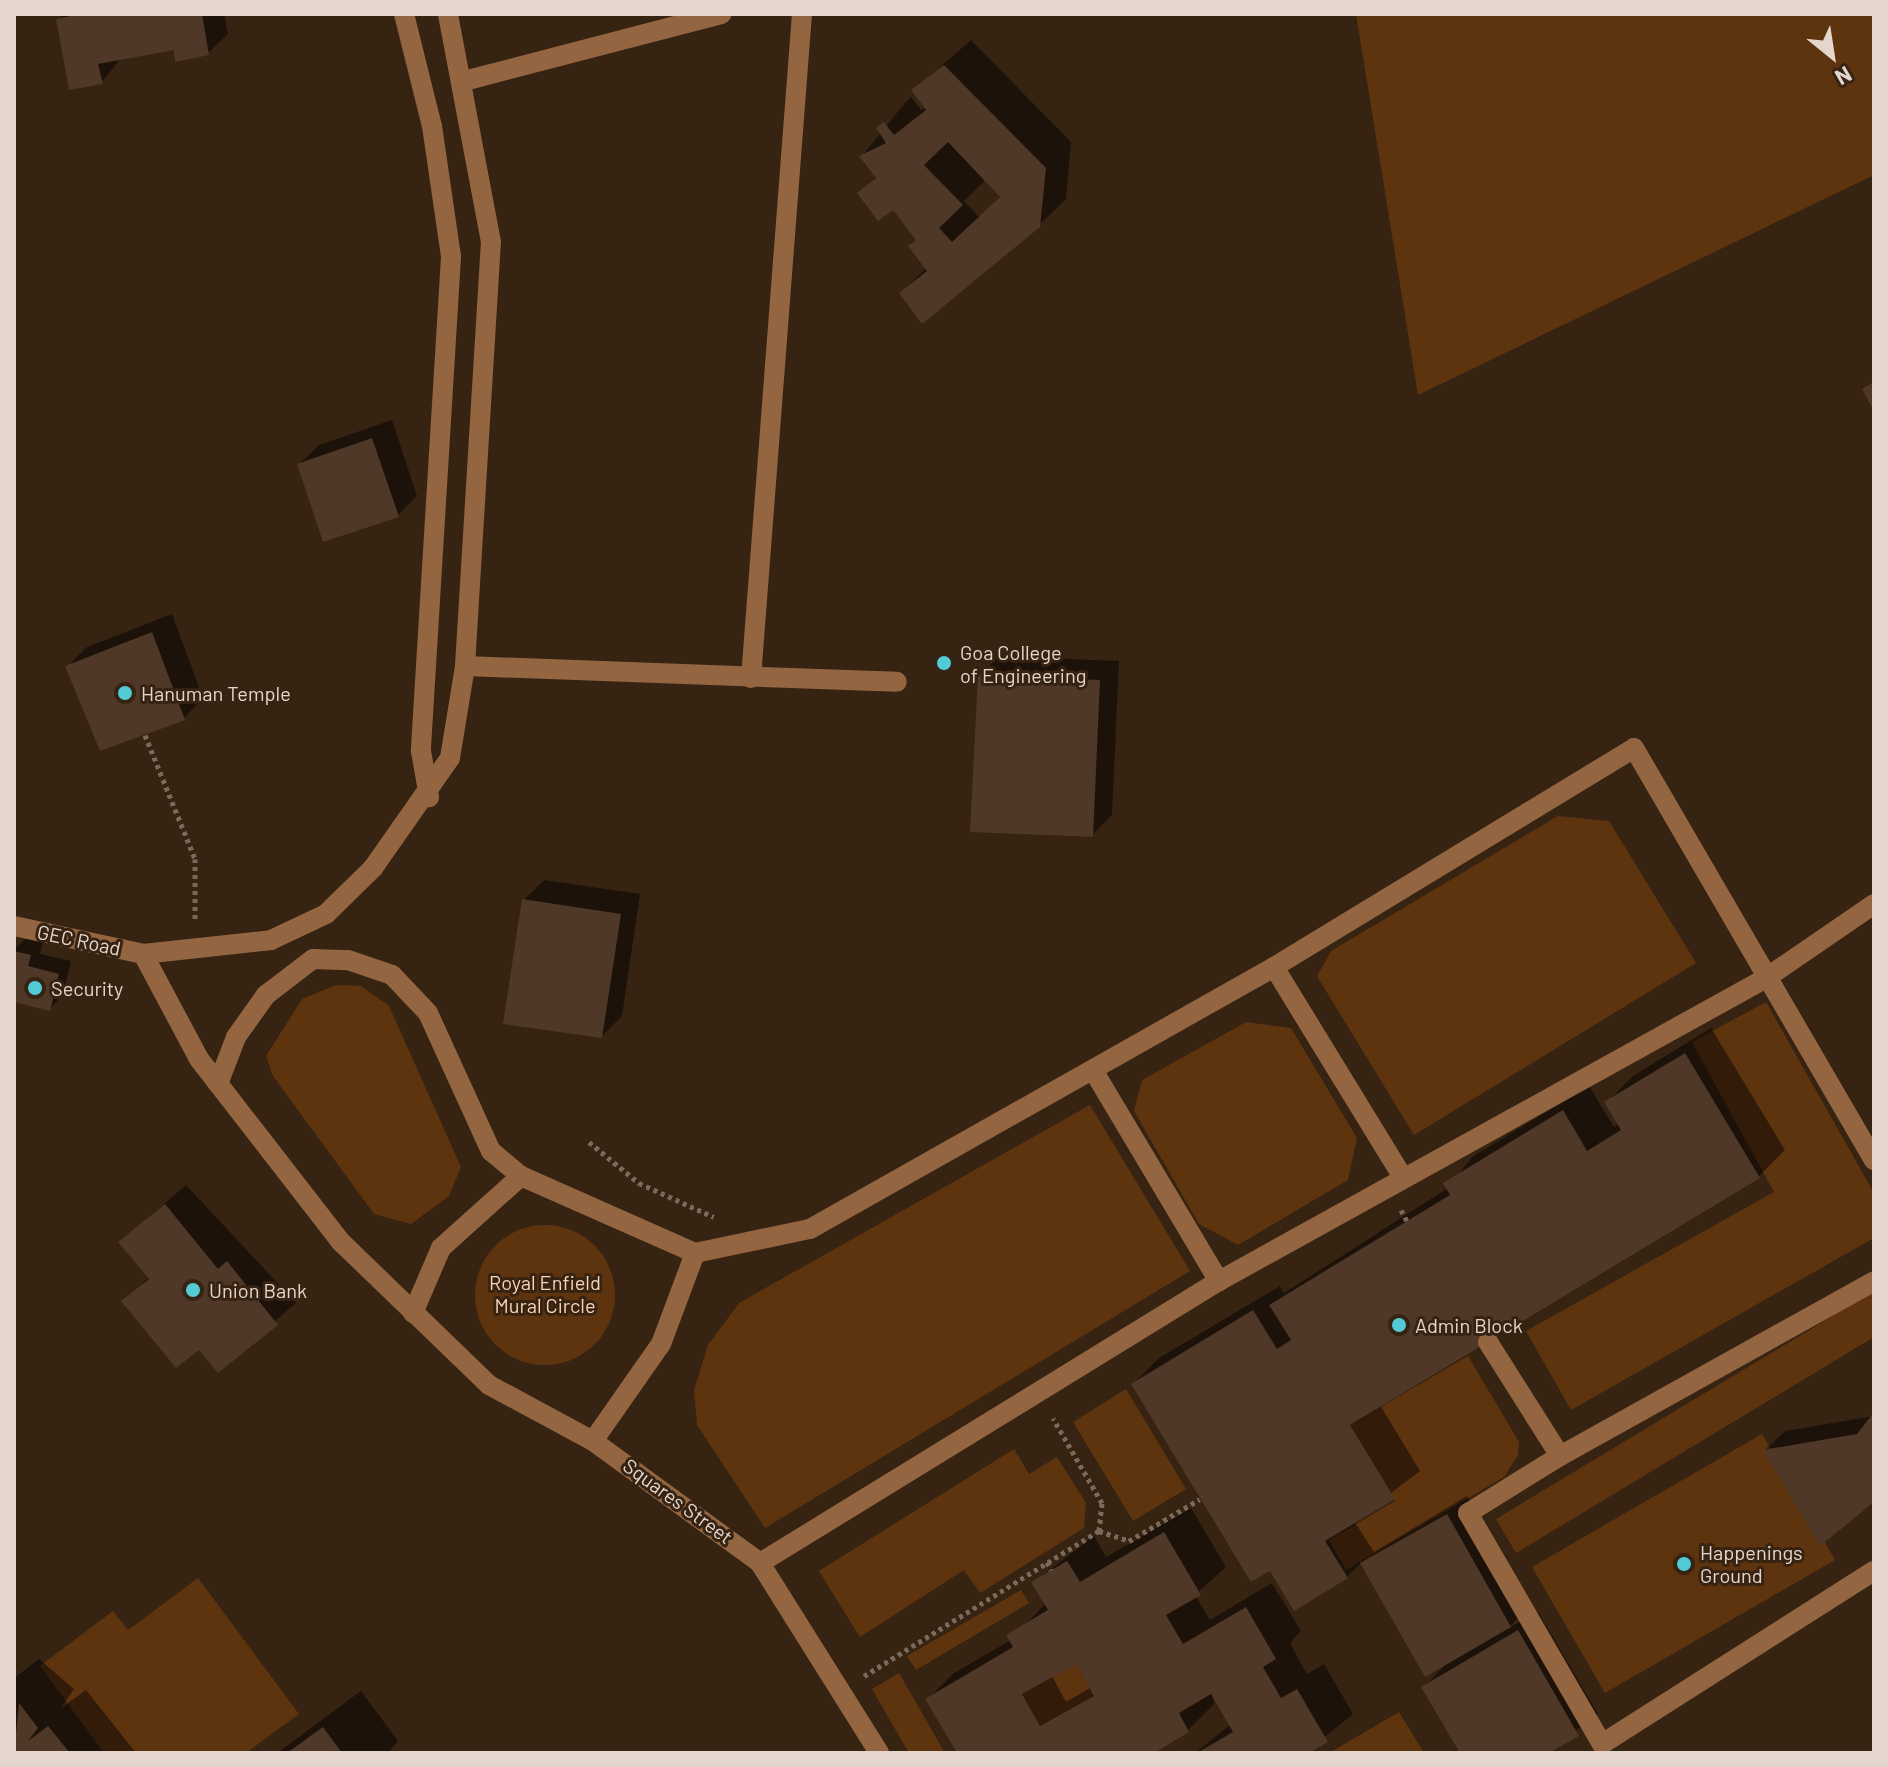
<!DOCTYPE html>
<style>
body{margin:0}
#map{position:relative;width:1888px;height:1767px;overflow:hidden;background:#372312;font-family:Barlow,sans-serif}
div>[style]{position:absolute}
[style*='--x']{left:calc(var(--x)*1px);top:calc(var(--y)*1px);width:calc(var(--w)*1px);rotate:calc(var(--a)*1deg)}
.green>*{inset:0;background:#5e340f}
.round{border-radius:50%}
.shadow>*{inset:0;background:#0007}
.building>*{inset:0;background:#4f3828}
.path>*{height:5px;margin-top:-2.5px;transform-origin:0;background:repeating-linear-gradient(90deg,#7b6a5b 0 4px,transparent 0 8px)}
.minor>*{height:20px;margin:-10px;padding:0 10px;transform-origin:10px;border-radius:10px;background:#936541}
.dots>*{width:22px;height:22px;translate:-50% -50%;box-sizing:border-box;border:4px solid #372312;border-radius:50%}
span{translate:-50% -50%;white-space:nowrap;text-align:center;line-height:1.15;-webkit-text-stroke:6px #372312;paint-order:stroke}
.poi-label{font-size:20px;color:#e4d6cc}
.left{translate:0 -50%;text-align:left}
.street-label{font-size:20px;color:#e4d6cc}
.park-label{font-size:20px;color:#f9d3b7}
.frame{position:absolute;inset:0;border:16px solid #e4d6cc;pointer-events:none}
.north{position:absolute;left:1792px;top:16px;width:80px;height:80px;-webkit-text-stroke:6px #372312;paint-order:stroke;rotate:150deg;font-size:22px;font-weight:700;line-height:32px;text-align:center;color:#e4d6cc}
.north::after{content:'';display:block;margin:auto;width:28px;height:36px;background:#e4d6cc;clip-path:polygon(50% 0,100% 100%,50% 72%,0 100%)}
</style>
<div id="map">
<div class="green">
<div style="clip-path:polygon(1356px 14px,1874px 14px,1874px 175px,1418px 395px)"></div>
<div style="clip-path:polygon(1558px 816px,1609px 821px,1696px 963px,1414px 1135px,1317px 976px,1331px 951px)"></div>
<div style="clip-path:polygon(336px 985px,361px 986px,389px 1006px,461px 1167px,449px 1196px,411px 1224px,374px 1214px,273px 1076px,266px 1056px,302px 999px)"></div>
<div style="clip-path:polygon(1766px 1002px,1874px 1193px,1874px 1238px,1571px 1410px,1526px 1331px,1774px 1192px,1692px 1042px)"></div>
<div style="clip-path:polygon(1246px 1022px,1291px 1028px,1357px 1138px,1348px 1180px,1238px 1245px,1199px 1224px,1134px 1111px,1142px 1080px)"></div>
<div style="clip-path:polygon(1090px 1105px,1190px 1271px,765px 1528px,697px 1425px,694px 1390px,708px 1345px,739px 1303px)"></div>
<div class="round" style="left:475px;top:1225px;width:140px;height:140px"></div>
<div style="clip-path:polygon(1874px 1291px,1874px 1337px,1516px 1553px,1496px 1519px)"></div>
<div style="clip-path:polygon(1468px 1356px,1519px 1442px,1518px 1455px,1504px 1477px,1346px 1570px,1329px 1540px,1395px 1501px,1350px 1425px)"></div>
<div style="clip-path:polygon(1126px 1389px,1186px 1489px,1133px 1521px,1073px 1422px)"></div>
<div style="clip-path:polygon(1762px 1434px,1835px 1560px,1605px 1693px,1532px 1567px)"></div>
<div style="clip-path:polygon(1014px 1449px,1029px 1474px,1057px 1457px,1086px 1503px,1084px 1528px,980px 1593px,964px 1570px,860px 1637px,819px 1571px)"></div>
<div style="clip-path:polygon(198px 1578px,299px 1714px,246px 1753px,104px 1753px,40px 1666px,113px 1611px,128px 1630px)"></div>
<div style="clip-path:polygon(1021px 1590px,1029px 1603px,916px 1670px,907px 1656px)"></div>
<div style="clip-path:polygon(1076px 1664px,1094px 1696px,1040px 1726px,1022px 1694px)"></div>
<div style="clip-path:polygon(899px 1673px,945px 1753px,909px 1753px,872px 1689px)"></div>
<div style="clip-path:polygon(1399px 1712px,1424px 1753px,1329px 1753px)"></div>
</div>
<div class="shadow">
<div style="clip-path:polygon(64px 14px,224px 14px,228px 34px,208px 53px,175px 48px,121px 58px,102px 82px,59px 19px)"></div>
<div style="clip-path:polygon(evenodd,971px 40px,1071px 142px,1066px 199px,1039px 225px,901px 293px,926px 268px,918px 240px,893px 207px,859px 194px,877px 176px,862px 156px,905px 103px,911px 97px,921px 110px,926px 106px,914px 90px,971px 40px,986px 179px,1002px 196px,979px 217px,964px 201px,986px 179px)"></div>
<div style="clip-path:polygon(392px 420px,417px 496px,398px 515px,299px 464px,319px 445px)"></div>
<div style="clip-path:polygon(172px 614px,203px 698px,184px 718px,67px 667px,87px 647px)"></div>
<div style="clip-path:polygon(999px 656px,1119px 661px,1112px 815px,1092px 835px,980px 676px)"></div>
<div style="clip-path:polygon(544px 880px,640px 894px,622px 1016px,602px 1036px,524px 900px)"></div>
<div style="clip-path:polygon(26px 938px,43px 942px,40px 954px,71px 961px,63px 995px,50px 1008px,14px 999px,14px 950px)"></div>
<div style="clip-path:polygon(1711px 1028px,1785px 1150px,1759px 1176px,1380px 1405px,1420px 1471px,1354px 1521px,1374px 1552px,1467px 1496px,1530px 1606px,1508px 1628px,1538px 1612px,1598px 1714px,1545px 1753px,1463px 1753px,1424px 1687px,1448px 1662px,1425px 1674px,1362px 1562px,1347px 1577px,1271px 1568px,1133px 1384px,1159px 1358px,1280px 1286px,1284px 1293px,1448px 1188px,1472px 1157px,1589px 1086px,1614px 1127px,1619px 1123px,1607px 1102px,1633px 1076px)"></div>
<div style="clip-path:polygon(186px 1185px,296px 1303px,218px 1370px,199px 1347px,124px 1301px,149px 1277px,120px 1242px)"></div>
<div style="clip-path:polygon(1874px 1416px,1874px 1499px,1765px 1450px,1785px 1431px)"></div>
<div style="clip-path:polygon(evenodd,1191px 1508px,1226px 1567px,1195px 1595px,1210px 1620px,1272px 1583px,1301px 1631px,1290px 1643px,1307px 1674px,1324px 1664px,1353px 1714px,1305px 1753px,1195px 1753px,1231px 1724px,1212px 1691px,1214px 1704px,1188px 1730px,1150px 1753px,959px 1753px,928px 1699px,954px 1673px,1011px 1640px,1046px 1603px,1034px 1582px,1094px 1536px,1106px 1557px,1191px 1508px,1077px 1662px,1092px 1687px,1066px 1702px,1052px 1676px,1077px 1662px)"></div>
<div style="clip-path:polygon(39px 1659px,74px 1689px,60px 1709px,86px 1690px,136px 1753px,14px 1753px,14px 1678px)"></div>
<div style="clip-path:polygon(361px 1691px,398px 1741px,388px 1753px,277px 1753px)"></div>
</div>
<div class="building">
<div style="clip-path:polygon(80px 14px,202px 14px,209px 55px,175px 62px,174px 50px,98px 64px,103px 84px,69px 90px,56px 19px)"></div>
<div style="clip-path:polygon(evenodd,944px 65px,1046px 168px,1040px 227px,922px 324px,899px 293px,927px 271px,908px 246px,916px 240px,893px 210px,878px 221px,857px 193px,876px 178px,859px 156px,886px 143px,876px 128px,884px 122px,894px 135px,926px 110px,911px 90px,944px 65px,948px 142px,1000px 197px,952px 242px,939px 228px,963px 205px,924px 165px,948px 142px)"></div>
<div style="clip-path:polygon(1874px 382px,1874px 411px,1862px 389px)"></div>
<div style="clip-path:polygon(372px 438px,399px 517px,323px 542px,297px 464px)"></div>
<div style="clip-path:polygon(152px 632px,185px 720px,100px 751px,65px 666px)"></div>
<div style="clip-path:polygon(978px 675px,1100px 680px,1093px 837px,970px 832px)"></div>
<div style="clip-path:polygon(522px 899px,621px 914px,602px 1038px,503px 1024px)"></div>
<div style="clip-path:polygon(14px 951px,31px 955px,28px 966px,59px 974px,50px 1011px,14px 1002px)"></div>
<div style="clip-path:polygon(1685px 1053px,1760px 1178px,1350px 1425px,1395px 1499px,1325px 1541px,1348px 1578px,1294px 1611px,1270px 1571px,1251px 1582px,1131px 1384px,1253px 1310px,1277px 1349px,1291px 1340px,1269px 1305px,1450px 1195px,1443px 1183px,1563px 1110px,1587px 1151px,1621px 1130px,1604px 1102px)"></div>
<div style="clip-path:polygon(165px 1204px,218px 1269px,227px 1261px,278px 1325px,218px 1373px,199px 1350px,176px 1368px,121px 1301px,149px 1279px,118px 1242px)"></div>
<div style="clip-path:polygon(1874px 1412px,1874px 1502px,1820px 1546px,1763px 1450px,1857px 1434px)"></div>
<div style="clip-path:polygon(1447px 1514px,1511px 1627px,1425px 1677px,1360px 1563px)"></div>
<div style="clip-path:polygon(evenodd,1164px 1532px,1201px 1595px,1166px 1615px,1183px 1644px,1246px 1607px,1276px 1659px,1263px 1667px,1281px 1698px,1297px 1689px,1328px 1742px,1309px 1753px,1197px 1753px,1233px 1732px,1211px 1694px,1179px 1713px,1189px 1732px,1154px 1753px,957px 1753px,925px 1699px,1013px 1647px,1006px 1635px,1048px 1610px,1031px 1582px,1067px 1561px,1080px 1582px,1164px 1532px,1076px 1664px,1094px 1696px,1040px 1726px,1022px 1694px,1076px 1664px)"></div>
<div style="clip-path:polygon(1518px 1630px,1579px 1736px,1549px 1753px,1460px 1753px,1421px 1687px)"></div>
<div style="clip-path:polygon(19px 1703px,38px 1728px,28px 1741px,48px 1726px,70px 1753px,14px 1753px)"></div>
<div style="clip-path:polygon(323px 1727px,342px 1753px,287px 1753px)"></div>
</div>
<div class="path">
<div style="--x:145;--y:735;--w:134;--a:68"></div>
<div style="--x:195;--y:859;--w:60;--a:90"></div>
<div style="--x:589;--y:1142;--w:65;--a:39.4"></div>
<div style="--x:639;--y:1183;--w:82;--a:24.4"></div>
<div style="--x:1401;--y:1210;--w:13;--a:61"></div>
<div style="--x:1099;--y:1531;--w:32;--a:18"></div>
<div style="--x:1129;--y:1541;--w:82;--a:-30.6"></div>
<div style="--x:1047;--y:1562;--w:9;--a:63"></div>
<div style="--x:864;--y:1676;--w:276;--a:-31.7"></div>
<div style="--x:1099;--y:1531;--w:28;--a:-84"></div>
<div style="--x:1102;--y:1503;--w:98;--a:-120"></div>
</div>
<div class="minor">
<div style="--x:404;--y:14;--w:115;--a:76"></div>
<div style="--x:432;--y:126;--w:132;--a:81.7"></div>
<div style="--x:451;--y:257;--w:495;--a:93.5"></div>
<div style="--x:421;--y:751;--w:47;--a:80.1"></div>
<div style="--x:464;--y:81;--w:266;--a:-14.6"></div>
<div style="--x:465;--y:666;--w:432;--a:2.1"></div>
<div style="--x:751;--y:678;--w:666;--a:-85.61"></div>
<div style="--x:14;--y:926;--w:132;--a:12.2"></div>
<div style="--x:143;--y:954;--w:129;--a:-6.2"></div>
<div style="--x:271;--y:940;--w:61;--a:-25.3"></div>
<div style="--x:326;--y:914;--w:66;--a:-44.4"></div>
<div style="--x:373;--y:868;--w:134;--a:-55"></div>
<div style="--x:450;--y:758;--w:93;--a:-80.7"></div>
<div style="--x:465;--y:666;--w:425;--a:-86.5"></div>
<div style="--x:491;--y:242;--w:232;--a:-100.7"></div>
<div style="--x:143;--y:954;--w:119;--a:61.9"></div>
<div style="--x:199;--y:1059;--w:232;--a:52.2"></div>
<div style="--x:341;--y:1242;--w:206;--a:44"></div>
<div style="--x:489;--y:1385;--w:118;--a:28.3"></div>
<div style="--x:593;--y:1441;--w:207;--a:36.1"></div>
<div style="--x:760;--y:1563;--w:224;--a:57.9"></div>
<div style="--x:1274;--y:967;--w:245;--a:58.5"></div>
<div style="--x:1093;--y:1070;--w:246;--a:59.2"></div>
<div style="--x:218;--y:1084;--w:50;--a:-69"></div>
<div style="--x:236;--y:1037;--w:52;--a:-54.5"></div>
<div style="--x:266;--y:995;--w:59;--a:-37.5"></div>
<div style="--x:313;--y:959;--w:35;--a:2"></div>
<div style="--x:348;--y:960;--w:46;--a:18.8"></div>
<div style="--x:392;--y:975;--w:52;--a:46.5"></div>
<div style="--x:428;--y:1013;--w:152;--a:65.5"></div>
<div style="--x:491;--y:1151;--w:39;--a:40"></div>
<div style="--x:521;--y:1176;--w:190;--a:23.9"></div>
<div style="--x:695;--y:1253;--w:117;--a:-11.8"></div>
<div style="--x:810;--y:1229;--w:533;--a:-29.45"></div>
<div style="--x:1274;--y:967;--w:421;--a:-31.3"></div>
<div style="--x:1634;--y:748;--w:477;--a:59.8"></div>
<div style="--x:413;--y:1313;--w:71;--a:-66.7"></div>
<div style="--x:441;--y:1248;--w:108;--a:-42"></div>
<div style="--x:1488;--y:1342;--w:135;--a:57.7"></div>
<div style="--x:1560;--y:1456;--w:108;--a:148.2"></div>
<div style="--x:1468;--y:1513;--w:267;--a:59.9"></div>
<div style="--x:1602;--y:1744;--w:322;--a:-32.5"></div>
<div style="--x:593;--y:1441;--w:118;--a:-55"></div>
<div style="--x:661;--y:1344;--w:97;--a:-69.5"></div>
<div style="--x:1560;--y:1456;--w:359;--a:-29.1"></div>
<div style="--x:760;--y:1563;--w:539;--a:-31.57"></div>
<div style="--x:1219;--y:1281;--w:625;--a:-28.98"></div>
<div style="--x:1766;--y:978;--w:131;--a:-34.4"></div>
</div>
<div class="dots">
<div style="left:944px;top:663px;background:#52cbd7"></div>
<div style="left:125px;top:693px;background:#52cbd7"></div>
<div style="left:35px;top:988px;background:#52cbd7"></div>
<div style="left:193px;top:1290px;background:#52cbd7"></div>
<div style="left:1399px;top:1325px;background:#52cbd7"></div>
<div style="left:1684px;top:1564px;background:#52cbd7"></div>
</div>
<div class="poi-label">
<span class="left" style="left:960px;top:664px">Goa College<br>of Engineering</span>
<span class="left" style="left:141px;top:693px">Hanuman Temple</span>
<span class="left" style="left:51px;top:988px">Security</span>
<span class="left" style="left:209px;top:1290px">Union Bank</span>
<span class="left" style="left:1415px;top:1325px">Admin Block</span>
<span class="left" style="left:1700px;top:1564px">Happenings<br>Ground</span>
</div>
<div class="street-label">
<span style="left:79px;top:940px;rotate:12deg">GEC Road</span>
<span style="left:678px;top:1501px;rotate:36deg">Squares Street</span>
</div>
<div class="park-label">
<span style="left:545px;top:1294px">Royal Enfield<br>Mural Circle</span>
</div>
<div class="frame"></div>
<div class="north">N</div>
</div>
